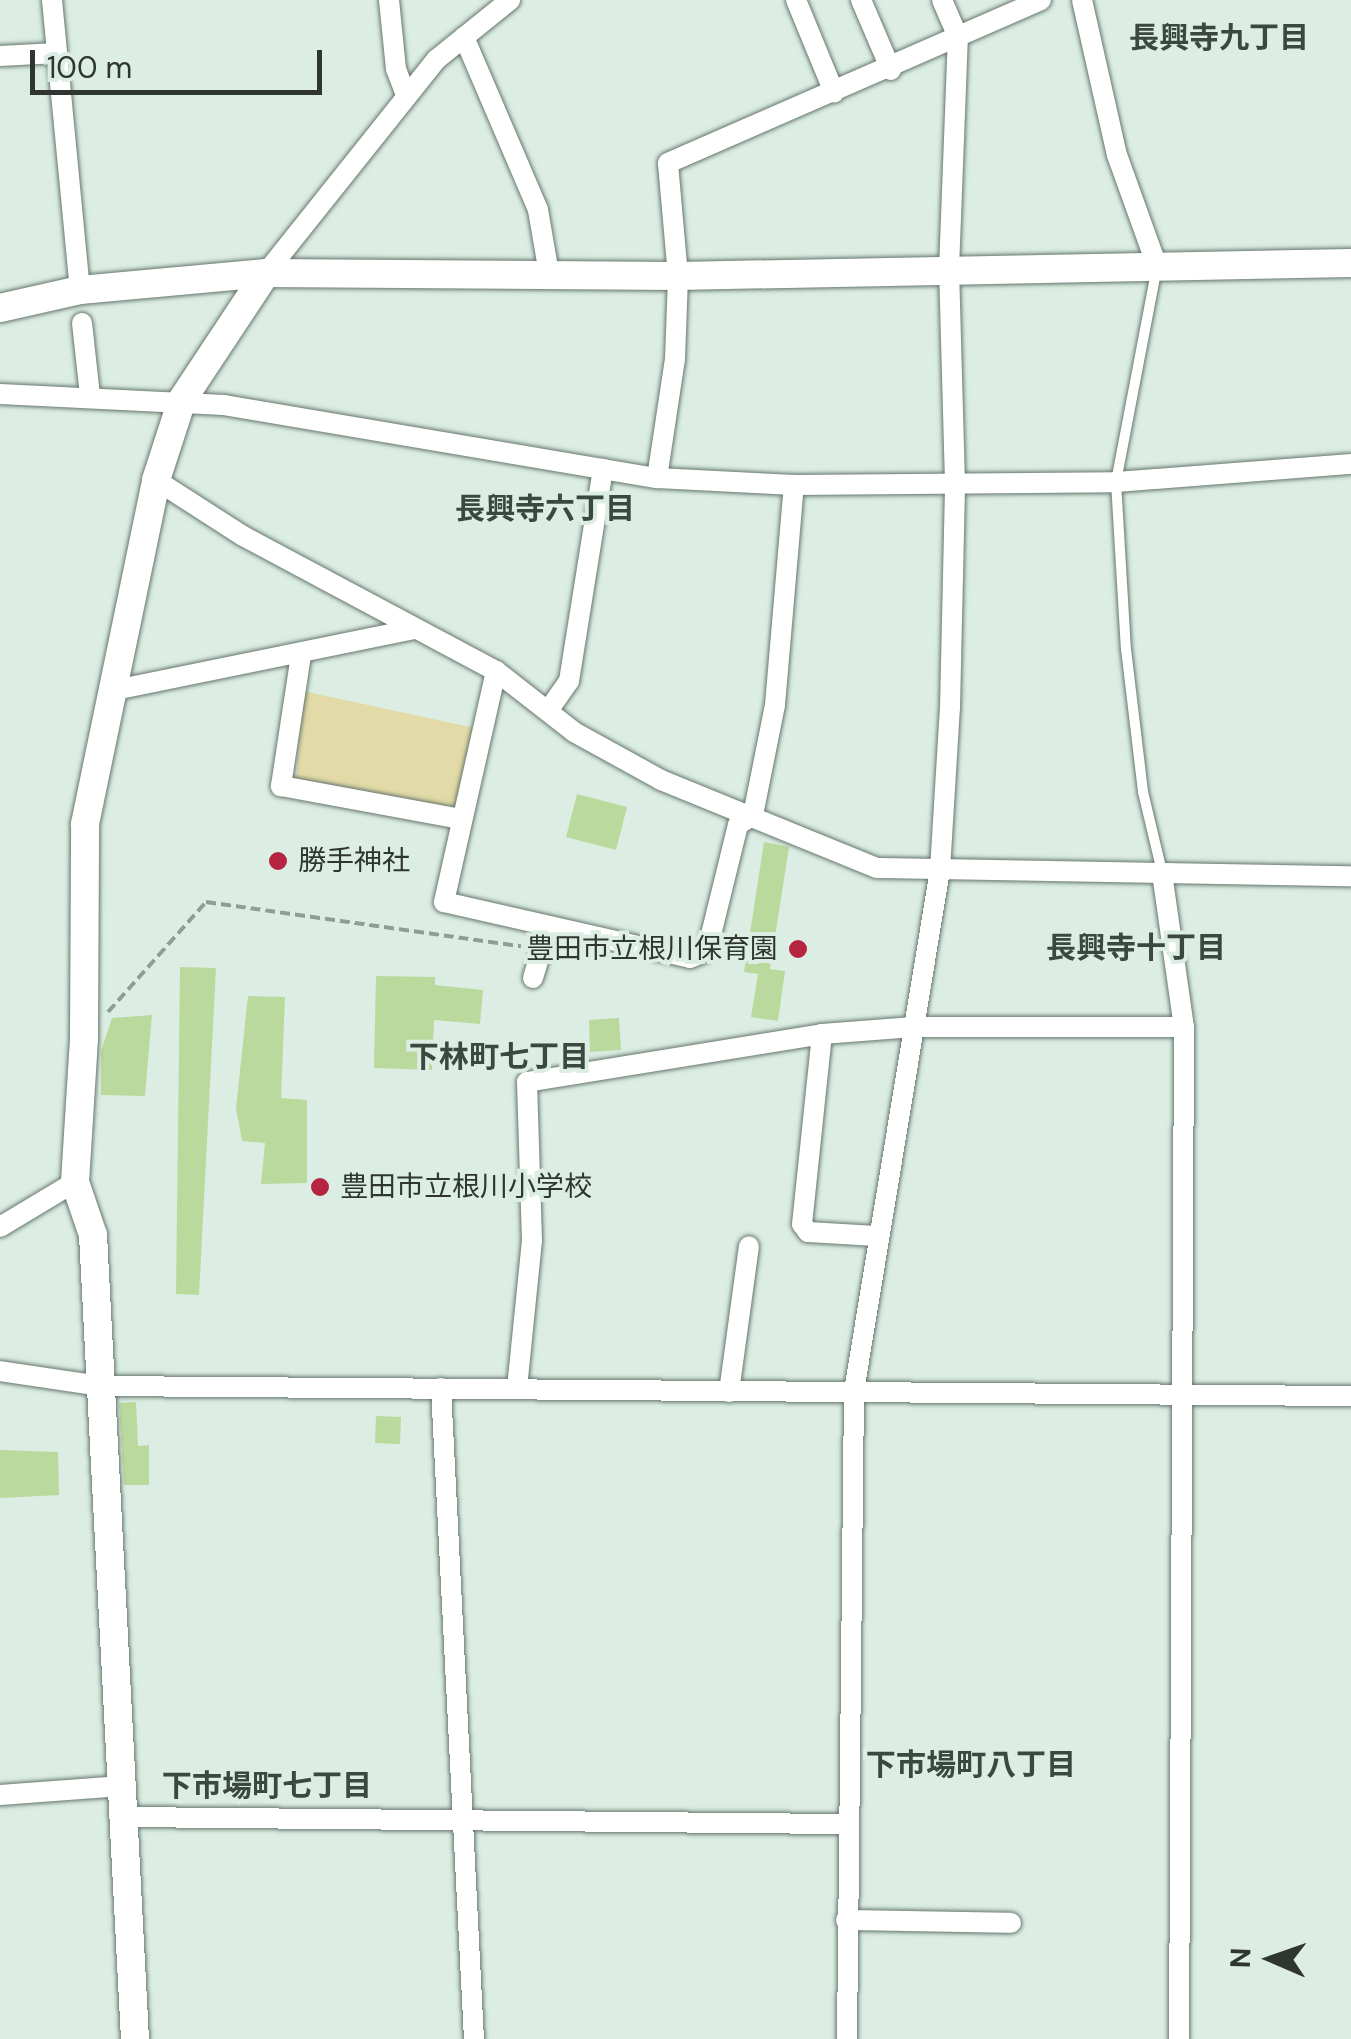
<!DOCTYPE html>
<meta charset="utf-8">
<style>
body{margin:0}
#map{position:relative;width:1351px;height:2039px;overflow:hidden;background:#dceee3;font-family:"DM Sans","Noto Sans JP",sans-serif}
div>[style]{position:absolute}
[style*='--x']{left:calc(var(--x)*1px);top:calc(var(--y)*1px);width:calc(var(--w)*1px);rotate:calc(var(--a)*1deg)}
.green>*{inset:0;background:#e2dba7}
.building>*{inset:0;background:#bad99d}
.path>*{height:4px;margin-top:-2px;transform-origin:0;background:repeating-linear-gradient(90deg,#909d95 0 10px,transparent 0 15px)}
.roads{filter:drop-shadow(0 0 2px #66766d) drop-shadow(0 0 2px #66766d)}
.lane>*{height:10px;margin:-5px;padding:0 5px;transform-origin:5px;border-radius:5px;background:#fff}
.street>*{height:20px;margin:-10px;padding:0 10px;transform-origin:10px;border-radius:10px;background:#fff}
.secondary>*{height:28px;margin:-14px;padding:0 14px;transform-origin:14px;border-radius:14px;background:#fff}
.dots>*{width:28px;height:28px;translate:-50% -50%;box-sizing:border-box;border:5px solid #dceee3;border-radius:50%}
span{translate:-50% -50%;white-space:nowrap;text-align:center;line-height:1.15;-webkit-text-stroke:8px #dceee3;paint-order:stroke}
.poi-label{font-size:28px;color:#2f3632}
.left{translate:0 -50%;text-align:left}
.right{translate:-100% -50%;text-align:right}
.neighbourhood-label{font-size:30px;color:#3a4840;font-weight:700}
.north{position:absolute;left:1221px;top:1909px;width:100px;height:100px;-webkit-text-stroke:8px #dceee3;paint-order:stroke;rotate:272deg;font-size:28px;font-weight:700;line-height:40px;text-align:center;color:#2f3632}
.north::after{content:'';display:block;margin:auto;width:35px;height:45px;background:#2f3632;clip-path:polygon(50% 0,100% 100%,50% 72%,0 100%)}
.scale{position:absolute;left:30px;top:50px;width:292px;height:45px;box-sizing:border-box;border:5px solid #2f3632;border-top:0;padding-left:12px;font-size:30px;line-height:35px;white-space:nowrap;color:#2f3632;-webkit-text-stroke:8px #dceee3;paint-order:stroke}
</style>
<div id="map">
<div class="green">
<div style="clip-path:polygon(303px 691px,475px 728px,458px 805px,451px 809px,296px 781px)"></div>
</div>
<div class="building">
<div style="clip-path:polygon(577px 794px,627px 807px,616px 850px,566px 837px)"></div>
<div style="clip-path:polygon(764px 842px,789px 847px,770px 969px,785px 971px,778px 1021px,751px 1017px,758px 974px,744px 972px)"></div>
<div style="clip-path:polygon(180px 967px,216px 968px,199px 1295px,176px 1294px)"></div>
<div style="clip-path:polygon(376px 976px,435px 977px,435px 985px,483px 990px,480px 1024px,434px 1020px,432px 1070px,374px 1068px)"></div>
<div style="clip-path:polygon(248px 996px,285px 997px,281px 1098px,307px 1100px,307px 1183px,261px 1184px,265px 1143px,242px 1141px,236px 1108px)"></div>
<div style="clip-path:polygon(152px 1015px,145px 1096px,101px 1095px,101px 1051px,112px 1018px)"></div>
<div style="clip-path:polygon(619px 1018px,621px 1050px,590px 1052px,589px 1020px)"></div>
<div style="clip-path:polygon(136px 1402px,138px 1446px,149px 1445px,149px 1485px,124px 1485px,119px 1403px)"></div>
<div style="clip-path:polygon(376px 1416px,401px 1417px,400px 1444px,375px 1443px)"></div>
<div style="clip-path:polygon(0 1450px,58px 1452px,59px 1495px,0 1498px)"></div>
</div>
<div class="path">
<div style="--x:108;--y:1012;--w:147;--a:-48.3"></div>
<div style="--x:206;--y:902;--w:318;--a:8"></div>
</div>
<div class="roads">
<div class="lane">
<div style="--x:1156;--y:272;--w:214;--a:100.8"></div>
<div style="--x:1116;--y:482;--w:167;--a:86.6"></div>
<div style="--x:1126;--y:649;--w:144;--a:83.2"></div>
<div style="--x:1143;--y:792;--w:82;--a:76.6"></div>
</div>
<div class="street">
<div style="--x:52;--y:0;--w:291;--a:84.5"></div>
<div style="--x:389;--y:0;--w:69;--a:84.2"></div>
<div style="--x:396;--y:69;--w:28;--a:69"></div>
<div style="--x:796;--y:0;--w:100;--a:67.6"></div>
<div style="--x:861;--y:0;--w:76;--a:66.8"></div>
<div style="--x:1082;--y:0;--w:159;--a:77.3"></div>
<div style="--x:1117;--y:155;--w:118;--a:70.2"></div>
<div style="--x:464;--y:37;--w:188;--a:66.8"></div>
<div style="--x:538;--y:210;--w:65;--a:80.2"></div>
<div style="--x:0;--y:56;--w:57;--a:-3"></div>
<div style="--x:266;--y:273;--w:274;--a:-51.4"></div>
<div style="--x:437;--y:59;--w:94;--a:-38.9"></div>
<div style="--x:82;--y:323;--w:73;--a:83.7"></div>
<div style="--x:0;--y:394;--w:224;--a:2.8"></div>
<div style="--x:224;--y:405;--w:439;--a:9.6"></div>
<div style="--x:657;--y:478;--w:137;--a:2.9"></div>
<div style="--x:794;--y:485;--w:322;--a:-0.5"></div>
<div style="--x:1116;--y:482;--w:236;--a:-4.4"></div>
<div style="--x:657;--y:478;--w:120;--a:-81.4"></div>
<div style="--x:675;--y:359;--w:83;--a:-87.9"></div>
<div style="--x:678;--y:276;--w:113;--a:-95.1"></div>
<div style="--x:668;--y:163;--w:407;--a:-23.6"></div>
<div style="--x:156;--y:480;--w:103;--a:32.8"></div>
<div style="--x:243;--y:536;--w:287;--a:28.1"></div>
<div style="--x:496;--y:671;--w:99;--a:38"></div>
<div style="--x:574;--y:732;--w:99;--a:28.9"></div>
<div style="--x:661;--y:780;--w:233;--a:22.2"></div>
<div style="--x:877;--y:868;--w:474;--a:1"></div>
<div style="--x:301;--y:655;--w:133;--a:98.7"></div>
<div style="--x:281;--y:786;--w:183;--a:10.4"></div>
<div style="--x:496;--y:671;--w:237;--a:102.7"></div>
<div style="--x:444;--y:902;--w:252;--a:12.8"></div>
<div style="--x:690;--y:958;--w:18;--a:-22"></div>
<div style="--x:707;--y:951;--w:130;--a:-76.2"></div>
<div style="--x:738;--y:825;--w:18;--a:-34"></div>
<div style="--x:753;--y:815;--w:112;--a:-78.7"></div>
<div style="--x:775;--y:705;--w:221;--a:-85.1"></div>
<div style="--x:110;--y:691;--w:312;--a:-11.5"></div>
<div style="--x:550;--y:708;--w:33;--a:-55"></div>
<div style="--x:569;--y:681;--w:215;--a:-80.9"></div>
<div style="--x:1162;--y:873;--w:156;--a:81.9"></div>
<div style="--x:1184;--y:1027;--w:1012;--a:90.28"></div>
<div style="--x:533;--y:978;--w:52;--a:-73.3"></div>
<div style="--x:822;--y:1034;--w:191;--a:96"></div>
<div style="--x:802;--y:1224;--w:10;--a:53"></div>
<div style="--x:808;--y:1232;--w:68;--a:3.4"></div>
<div style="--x:0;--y:1227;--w:87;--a:-31"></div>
<div style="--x:0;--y:1371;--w:101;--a:8.5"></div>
<div style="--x:100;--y:1386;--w:1251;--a:0.46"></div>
<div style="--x:441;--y:1388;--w:652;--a:87.1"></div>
<div style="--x:517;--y:1388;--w:148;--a:-84.2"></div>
<div style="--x:532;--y:1241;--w:159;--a:-91.8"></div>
<div style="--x:527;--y:1082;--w:299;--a:-9.2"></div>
<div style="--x:822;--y:1034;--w:92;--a:-4.4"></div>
<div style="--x:914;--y:1027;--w:270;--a:0"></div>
<div style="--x:729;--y:1392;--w:147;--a:-82.2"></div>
<div style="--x:0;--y:1795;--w:122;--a:-4.2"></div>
<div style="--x:124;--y:1817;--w:722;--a:0.56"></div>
<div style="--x:846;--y:1920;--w:165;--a:1"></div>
<div style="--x:847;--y:2039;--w:648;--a:-89.38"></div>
<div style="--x:854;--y:1391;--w:528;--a:-80.63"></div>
<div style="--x:940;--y:870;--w:162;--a:-86.5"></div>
<div style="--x:950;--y:708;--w:225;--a:-88.7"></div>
<div style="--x:955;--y:483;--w:214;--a:-91.6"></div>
<div style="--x:949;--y:269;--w:232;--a:-87.8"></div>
<div style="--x:958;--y:37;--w:40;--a:-113.4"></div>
</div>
<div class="secondary">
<div style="--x:0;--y:308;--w:82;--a:-12.7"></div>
<div style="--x:80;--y:290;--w:187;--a:-5.2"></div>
<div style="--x:266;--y:273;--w:412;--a:0.4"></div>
<div style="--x:678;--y:276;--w:673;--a:-1.11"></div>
<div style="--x:135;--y:2039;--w:805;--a:-92.99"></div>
<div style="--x:93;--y:1235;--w:56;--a:-108.8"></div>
<div style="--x:75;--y:1182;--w:144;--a:-86.4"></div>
<div style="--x:84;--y:1038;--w:214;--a:-89.7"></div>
<div style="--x:85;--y:824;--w:351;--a:-78.3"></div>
<div style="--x:156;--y:480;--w:84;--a:-72"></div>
<div style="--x:182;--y:400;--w:152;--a:-56.5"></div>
</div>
</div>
<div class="dots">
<div style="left:278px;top:861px;background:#b62441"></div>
<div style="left:798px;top:949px;background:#b62441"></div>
<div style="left:320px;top:1187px;background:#b62441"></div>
</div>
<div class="poi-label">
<span class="left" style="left:298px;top:861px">勝手神社</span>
<span class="right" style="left:778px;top:949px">豊田市立根川保育園</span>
<span class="left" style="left:340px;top:1187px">豊田市立根川小学校</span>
</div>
<div class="neighbourhood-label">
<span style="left:1219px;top:38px">長興寺九丁目</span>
<span style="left:545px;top:509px">長興寺六丁目</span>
<span style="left:1136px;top:948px">長興寺十丁目</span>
<span style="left:499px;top:1057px">下林町七丁目</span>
<span style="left:971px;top:1765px">下市場町八丁目</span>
<span style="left:267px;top:1786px">下市場町七丁目</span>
</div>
<div class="north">N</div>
<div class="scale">100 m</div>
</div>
